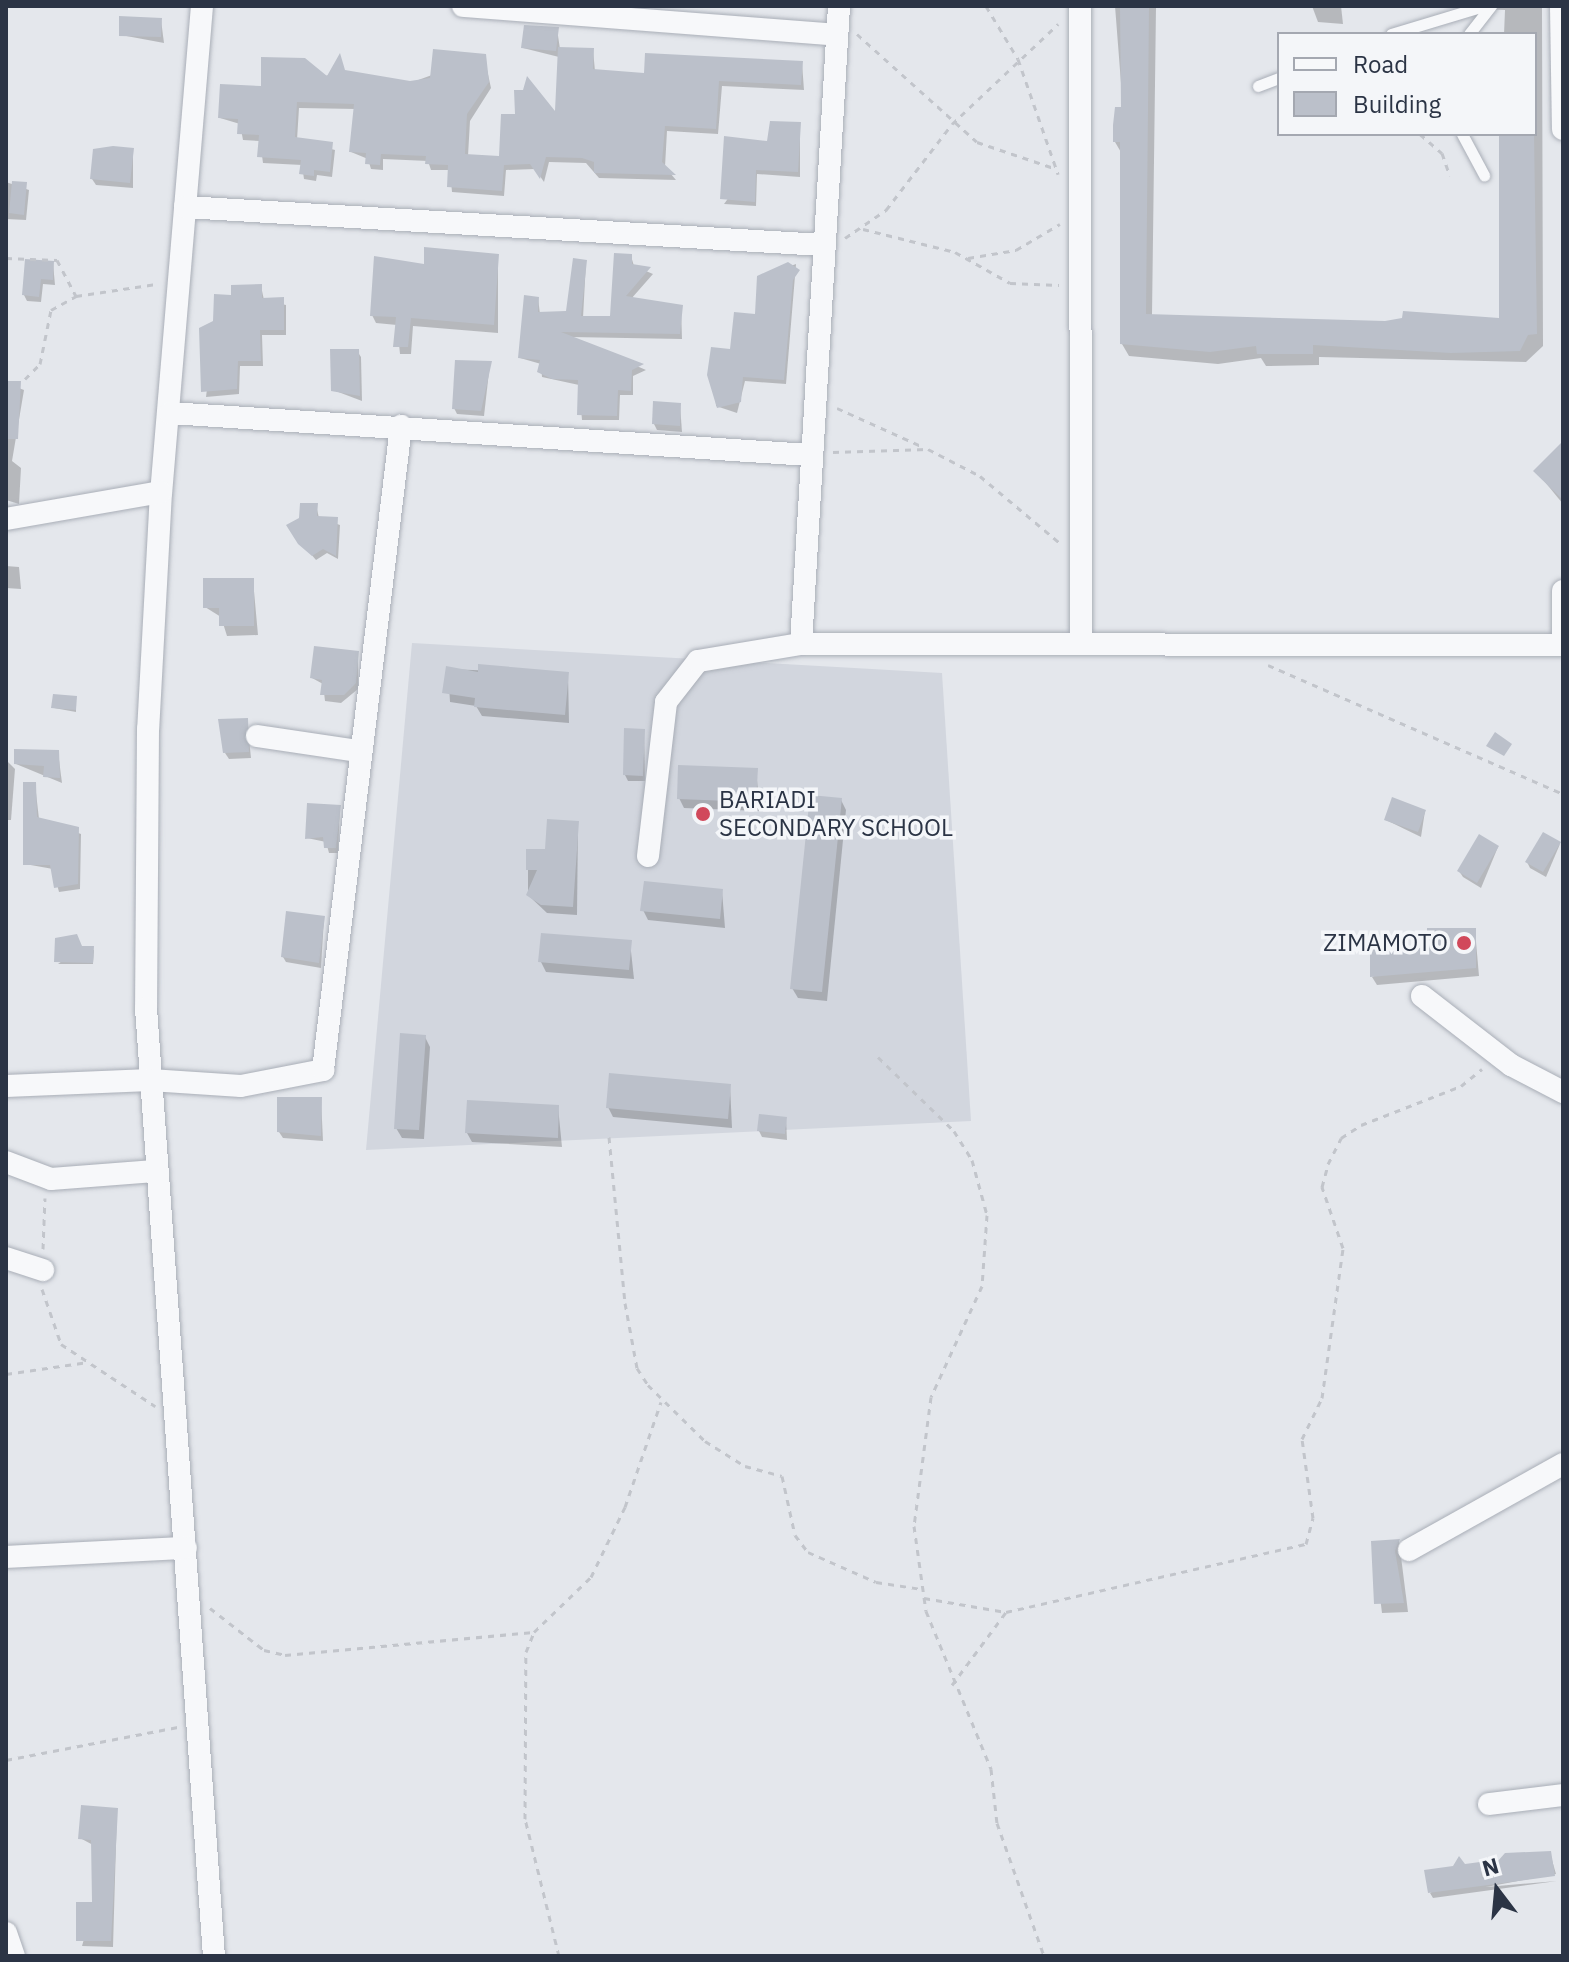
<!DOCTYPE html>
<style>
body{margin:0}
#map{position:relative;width:1569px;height:1962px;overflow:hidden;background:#e4e7ec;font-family:"IBM Plex Sans",sans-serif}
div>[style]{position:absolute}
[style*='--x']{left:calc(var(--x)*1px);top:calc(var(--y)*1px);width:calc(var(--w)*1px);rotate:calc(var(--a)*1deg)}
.built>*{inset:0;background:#d2d6de}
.shadow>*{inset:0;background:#0003}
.building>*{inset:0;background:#bbc0ca}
.path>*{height:3px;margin-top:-1.5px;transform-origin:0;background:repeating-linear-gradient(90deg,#c2c5cb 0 6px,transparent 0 12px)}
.roads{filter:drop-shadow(0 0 2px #a9aeb7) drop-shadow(0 0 2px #a9aeb7)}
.lane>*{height:11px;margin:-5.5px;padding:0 5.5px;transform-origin:5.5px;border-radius:5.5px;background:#f7f8fa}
.street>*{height:22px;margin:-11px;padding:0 11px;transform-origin:11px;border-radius:11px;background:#f7f8fa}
.dots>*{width:22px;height:22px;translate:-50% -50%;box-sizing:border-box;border:4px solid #f4f6f9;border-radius:50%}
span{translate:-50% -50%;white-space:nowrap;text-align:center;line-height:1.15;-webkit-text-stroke:7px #f4f6f9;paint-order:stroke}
.poi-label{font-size:24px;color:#2b3445}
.left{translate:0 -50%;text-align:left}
.right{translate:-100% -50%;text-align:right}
.frame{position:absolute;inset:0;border:8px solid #2b3445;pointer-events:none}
.legend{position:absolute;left:1277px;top:32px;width:260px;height:104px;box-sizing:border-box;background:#f4f6f9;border:2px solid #a4a8b1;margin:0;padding:10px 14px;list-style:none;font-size:24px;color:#2b3445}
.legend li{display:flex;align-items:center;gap:16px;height:40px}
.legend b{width:40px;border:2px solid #a4a8b1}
.north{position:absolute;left:1457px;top:1850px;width:80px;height:80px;-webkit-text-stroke:6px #f4f6f9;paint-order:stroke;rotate:344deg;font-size:22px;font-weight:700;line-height:32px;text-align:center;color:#2b3445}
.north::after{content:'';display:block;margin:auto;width:28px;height:36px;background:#2b3445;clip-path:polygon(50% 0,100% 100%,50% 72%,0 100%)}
</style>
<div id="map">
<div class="built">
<div style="clip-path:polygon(412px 643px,942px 673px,971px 1121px,366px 1150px)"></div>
</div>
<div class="shadow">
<div style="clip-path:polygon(1115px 6px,1238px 6px,1156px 8px,1152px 316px,1386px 323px,1501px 320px,1503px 134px,1535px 134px,1535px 34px,1504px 34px,1505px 10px,1381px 6px,1542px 6px,1543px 346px,1526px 362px,1319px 357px,1319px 365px,1266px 366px,1261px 358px,1218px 364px,1129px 356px,1122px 344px,1122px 154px,1115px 142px,1123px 109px)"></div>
<div style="clip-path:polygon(1312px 6px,1341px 6px,1343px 24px,1318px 22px)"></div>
<div style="clip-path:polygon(161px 20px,164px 43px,121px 35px)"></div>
<div style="clip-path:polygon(557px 29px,560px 49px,593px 50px,595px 71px,645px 75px,802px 63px,804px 90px,722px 86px,718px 134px,667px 131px,665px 167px,676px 180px,599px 178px,586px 163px,549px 162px,544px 182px,535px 169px,506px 170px,504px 196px,452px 192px,450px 170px,431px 170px,428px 161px,383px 159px,383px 170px,371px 169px,368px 159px,351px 152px,356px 109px,299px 108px,297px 140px,335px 150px,332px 177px,317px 175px,316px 181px,304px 179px,302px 165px,263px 163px,260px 141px,243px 140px,240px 124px,220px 118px,263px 88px,345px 72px,410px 83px,484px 56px,491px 88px,470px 121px,468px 156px,501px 158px,557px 117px,559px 57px,523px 48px)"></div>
<div style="clip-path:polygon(800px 124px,800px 177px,757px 174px,756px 206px,724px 204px,769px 143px)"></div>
<div style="clip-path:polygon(133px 150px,133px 188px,96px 185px,92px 179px)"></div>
<div style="clip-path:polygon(6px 182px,29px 190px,26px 220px,6px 219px)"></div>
<div style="clip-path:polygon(498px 256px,498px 333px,413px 326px,411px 354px,400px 354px,397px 325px,376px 323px,372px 315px,426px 267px)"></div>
<div style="clip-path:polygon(631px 256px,634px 266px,653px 274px,631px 299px,681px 306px,682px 339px,570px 337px,646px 370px,633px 376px,633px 395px,620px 395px,619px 420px,582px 420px,579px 385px,542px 377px,541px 364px,520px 358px,538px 298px,540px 314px,568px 313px,586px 262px,583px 318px,612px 318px)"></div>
<div style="clip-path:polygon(53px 263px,55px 285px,43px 284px,41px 302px,27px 301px,24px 295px)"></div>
<div style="clip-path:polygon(796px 264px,786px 384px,745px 381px,737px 413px,716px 406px,713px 350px,732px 351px,757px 316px,759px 278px)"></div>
<div style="clip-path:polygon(261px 286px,264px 300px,286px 305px,286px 335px,262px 335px,263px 366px,240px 366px,239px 394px,206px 397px,215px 323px)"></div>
<div style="clip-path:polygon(357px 351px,361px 357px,362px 401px,333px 390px)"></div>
<div style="clip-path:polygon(490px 363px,484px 416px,457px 414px,454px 408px)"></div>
<div style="clip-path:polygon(6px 383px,24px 390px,12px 461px,21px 468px,19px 504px,6px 500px)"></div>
<div style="clip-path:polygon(680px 405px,682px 432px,657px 430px,654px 424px)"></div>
<div style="clip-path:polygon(1563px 444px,1563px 504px,1536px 471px)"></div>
<div style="clip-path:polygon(316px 505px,319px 518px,340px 525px,338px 559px,327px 553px,316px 560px,291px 531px)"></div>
<div style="clip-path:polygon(6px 566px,19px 567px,21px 589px,6px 588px)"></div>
<div style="clip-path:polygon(253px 580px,258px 635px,227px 636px,221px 617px,205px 607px)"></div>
<div style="clip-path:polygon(358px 653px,358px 689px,341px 703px,325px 701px,323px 684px,312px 678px)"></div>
<div style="clip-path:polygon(448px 669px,568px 674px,569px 723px,482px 716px,476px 706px,450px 702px)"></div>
<div style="clip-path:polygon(76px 698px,76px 712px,54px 708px)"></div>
<div style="clip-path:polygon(247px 720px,251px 758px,229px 759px,225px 753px)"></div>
<div style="clip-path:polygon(644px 731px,645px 781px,628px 781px,625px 775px)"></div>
<div style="clip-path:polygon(58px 752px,62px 783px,16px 764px)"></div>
<div style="clip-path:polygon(6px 760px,15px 769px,11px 820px,6px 820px)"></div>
<div style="clip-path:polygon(756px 770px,760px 811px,684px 808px,679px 798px)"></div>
<div style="clip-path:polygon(35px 784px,39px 819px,81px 834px,80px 889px,59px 892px,53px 869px,25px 864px)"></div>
<div style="clip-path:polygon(841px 800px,846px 810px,827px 1001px,798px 998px,792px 988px)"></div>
<div style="clip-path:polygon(340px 807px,338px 853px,329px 853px,326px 842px,307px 838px)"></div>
<div style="clip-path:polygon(1425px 811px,1421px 837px,1386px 820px)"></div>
<div style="clip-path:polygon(578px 823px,577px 915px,547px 913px,528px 895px,528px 870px)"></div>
<div style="clip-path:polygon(1560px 844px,1546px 877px,1530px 868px,1527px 862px)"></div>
<div style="clip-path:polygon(1498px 847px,1481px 888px,1463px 877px,1459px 871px)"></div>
<div style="clip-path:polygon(722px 891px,725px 928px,648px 920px,643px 910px)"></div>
<div style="clip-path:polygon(324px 918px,321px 968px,286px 962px,283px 957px)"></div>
<div style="clip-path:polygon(1475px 930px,1479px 976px,1377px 985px,1372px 977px)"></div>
<div style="clip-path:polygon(630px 942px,634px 979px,546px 972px,541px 962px)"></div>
<div style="clip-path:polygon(81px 947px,94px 950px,93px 964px,58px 964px)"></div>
<div style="clip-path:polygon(425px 1037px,430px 1047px,424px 1139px,402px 1138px,396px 1128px)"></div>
<div style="clip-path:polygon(730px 1085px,732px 1128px,613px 1117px,608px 1107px)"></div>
<div style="clip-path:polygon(321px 1099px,323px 1141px,283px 1138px,279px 1132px)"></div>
<div style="clip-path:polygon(558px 1107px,562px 1147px,472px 1142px,467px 1133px)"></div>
<div style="clip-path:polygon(786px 1119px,787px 1140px,762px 1137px,759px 1131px)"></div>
<div style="clip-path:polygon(1399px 1541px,1408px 1612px,1382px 1613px,1373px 1543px)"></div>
<div style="clip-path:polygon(117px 1810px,113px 1947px,82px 1946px,94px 1904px,93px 1845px,80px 1838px)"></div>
<div style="clip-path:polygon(1550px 1853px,1556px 1874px,1486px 1887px,1557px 1881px,1433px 1898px,1430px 1893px,1479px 1864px,1484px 1881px)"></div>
</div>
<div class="building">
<div style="clip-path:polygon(1120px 6px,1149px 6px,1146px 314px,1385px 321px,1402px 318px,1403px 311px,1499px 318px,1499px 134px,1534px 134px,1537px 334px,1528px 335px,1520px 351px,1451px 353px,1313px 345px,1313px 354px,1257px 354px,1256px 346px,1210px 352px,1120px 344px,1120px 142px,1113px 142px,1113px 125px,1115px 107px,1121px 107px)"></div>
<div style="clip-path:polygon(119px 16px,162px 18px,161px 37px,119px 36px)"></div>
<div style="clip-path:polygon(524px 25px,559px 27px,556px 51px,521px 48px)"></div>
<div style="clip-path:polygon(558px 47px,594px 48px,593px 69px,644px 73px,645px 53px,803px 61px,801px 85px,719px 81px,716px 129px,665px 126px,662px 162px,676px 175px,594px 173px,594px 162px,582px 158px,546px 157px,540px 179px,530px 164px,504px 165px,502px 191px,447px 187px,448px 165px,425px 164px,426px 156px,381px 154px,380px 165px,365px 164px,366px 153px,349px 152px,354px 104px,297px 102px,295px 137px,333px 142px,330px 172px,314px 170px,314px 176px,299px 174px,301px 160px,257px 157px,259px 135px,237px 134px,238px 119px,218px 118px,220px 84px,261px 86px,261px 57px,305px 58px,327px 76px,340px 53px,345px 70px,410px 81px,430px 78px,433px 49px,486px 54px,489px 82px,467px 114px,465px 154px,499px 156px,501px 114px,515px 114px,514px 90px,523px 90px,527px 76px,555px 111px)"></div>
<div style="clip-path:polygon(770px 121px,801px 122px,798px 172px,756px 170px,755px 202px,720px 199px,724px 136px,767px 141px)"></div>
<div style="clip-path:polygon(113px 146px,134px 148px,130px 183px,90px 179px,93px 149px)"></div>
<div style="clip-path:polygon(12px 181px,27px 182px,24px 215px,9px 213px)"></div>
<div style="clip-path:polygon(424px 247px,499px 254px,494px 325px,411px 318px,408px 347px,393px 347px,396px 317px,370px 316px,374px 256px,424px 264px)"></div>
<div style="clip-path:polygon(614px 253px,632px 254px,632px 264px,651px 267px,626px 296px,683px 305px,680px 334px,561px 332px,644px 364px,632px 370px,631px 391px,618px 390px,617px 416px,577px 415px,578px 380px,552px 379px,537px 372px,540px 360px,518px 358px,524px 295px,539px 297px,538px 312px,566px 311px,573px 258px,587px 260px,581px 316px,610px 316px)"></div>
<div style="clip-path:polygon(25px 259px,54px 261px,53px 280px,41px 279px,39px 297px,22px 295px)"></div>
<div style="clip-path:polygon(788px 262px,800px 270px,793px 280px,784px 380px,743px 377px,741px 402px,717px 408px,707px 375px,711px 347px,730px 349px,734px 312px,755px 314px,757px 276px)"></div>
<div style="clip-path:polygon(262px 284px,262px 298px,284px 297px,284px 330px,260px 330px,261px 361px,238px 361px,237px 389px,201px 392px,199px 328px,213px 321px,214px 294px,231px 295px,231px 285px)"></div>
<div style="clip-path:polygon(330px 349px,359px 349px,360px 396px,331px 391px)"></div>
<div style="clip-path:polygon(455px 360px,492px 361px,481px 411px,452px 409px)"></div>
<div style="clip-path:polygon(7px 381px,21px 381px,18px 439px,6px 439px)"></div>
<div style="clip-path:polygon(653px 401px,681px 403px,680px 426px,652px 424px)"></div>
<div style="clip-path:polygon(1563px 441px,1563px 500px,1533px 471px)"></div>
<div style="clip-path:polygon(300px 503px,318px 503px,317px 516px,338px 517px,336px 556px,323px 549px,312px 556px,298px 544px,286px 525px,299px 518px)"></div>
<div style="clip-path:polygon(203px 578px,254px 578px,254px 626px,219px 626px,219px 608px,203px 608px)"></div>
<div style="clip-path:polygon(314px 646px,359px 651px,356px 683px,344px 695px,320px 695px,322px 680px,310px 678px)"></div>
<div style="clip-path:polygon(478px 664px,569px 672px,565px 715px,474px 707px,475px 698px,442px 693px,446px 666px,478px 672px)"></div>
<div style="clip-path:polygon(53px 694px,77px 696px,76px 710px,51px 708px)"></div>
<div style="clip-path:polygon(248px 718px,249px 752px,223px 753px,218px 719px)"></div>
<div style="clip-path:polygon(624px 728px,645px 729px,643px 776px,623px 775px)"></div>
<div style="clip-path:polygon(1495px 732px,1512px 744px,1504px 756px,1486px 746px)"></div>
<div style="clip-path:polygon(14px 749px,59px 750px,60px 778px,43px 777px,44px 766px,14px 764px)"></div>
<div style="clip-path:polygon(678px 765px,758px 768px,756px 802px,677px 799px)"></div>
<div style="clip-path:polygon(23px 782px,36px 782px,37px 817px,79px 827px,78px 884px,54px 888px,50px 865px,23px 865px)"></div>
<div style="clip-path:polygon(810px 795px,842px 798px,822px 992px,790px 989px)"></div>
<div style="clip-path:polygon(1392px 797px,1426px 810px,1418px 832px,1384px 820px)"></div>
<div style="clip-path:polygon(307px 803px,341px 805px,336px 848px,324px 848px,323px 837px,305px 839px)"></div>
<div style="clip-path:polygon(547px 819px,579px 821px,573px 907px,541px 905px,526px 895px,537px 870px,526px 870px,526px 849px,545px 849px)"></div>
<div style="clip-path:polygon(1543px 832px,1561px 842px,1543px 872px,1525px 862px)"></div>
<div style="clip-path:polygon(1479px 834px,1499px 846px,1477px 883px,1457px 871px)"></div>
<div style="clip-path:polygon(644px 881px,723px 889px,720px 919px,640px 911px)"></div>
<div style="clip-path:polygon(286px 911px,325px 916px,319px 963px,281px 957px)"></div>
<div style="clip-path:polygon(1427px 928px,1476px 928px,1476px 968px,1370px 977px,1370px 949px,1427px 948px)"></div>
<div style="clip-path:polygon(541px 933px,632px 940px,629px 970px,538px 962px)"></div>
<div style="clip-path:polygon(77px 934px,82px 946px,94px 946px,93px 963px,54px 962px,55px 938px)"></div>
<div style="clip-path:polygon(400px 1033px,426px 1035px,419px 1130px,394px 1129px)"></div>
<div style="clip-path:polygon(609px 1073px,731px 1084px,728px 1119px,606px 1108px)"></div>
<div style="clip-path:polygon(277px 1097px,322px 1097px,321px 1136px,277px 1132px)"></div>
<div style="clip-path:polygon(467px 1100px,559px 1105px,558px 1138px,465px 1133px)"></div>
<div style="clip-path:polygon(759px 1114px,787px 1117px,785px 1134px,757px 1131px)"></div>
<div style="clip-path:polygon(1400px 1539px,1395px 1551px,1404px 1603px,1374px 1604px,1371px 1541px)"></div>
<div style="clip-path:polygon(81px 1805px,118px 1808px,111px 1941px,76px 1941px,76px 1902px,92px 1902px,91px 1840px,78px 1839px)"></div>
<div style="clip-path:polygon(1551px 1851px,1555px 1876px,1428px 1893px,1424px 1870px,1453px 1866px,1459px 1856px,1465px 1864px,1480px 1862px,1482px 1879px,1505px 1853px)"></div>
</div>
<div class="path">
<div style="--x:986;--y:6;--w:62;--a:58.9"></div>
<div style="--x:1018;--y:59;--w:122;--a:70.8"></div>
<div style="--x:857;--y:34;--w:161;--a:42"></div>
<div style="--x:977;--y:142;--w:81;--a:18.7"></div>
<div style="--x:1420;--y:134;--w:29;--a:41"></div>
<div style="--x:1442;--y:153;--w:24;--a:71"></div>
<div style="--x:863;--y:229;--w:95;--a:14"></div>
<div style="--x:955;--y:252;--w:63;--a:29.4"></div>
<div style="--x:1010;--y:283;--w:49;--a:2.3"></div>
<div style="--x:845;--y:238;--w:50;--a:-34.3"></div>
<div style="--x:886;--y:210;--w:108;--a:-52.5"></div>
<div style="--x:952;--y:124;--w:146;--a:-43.3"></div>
<div style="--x:6;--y:258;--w:51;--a:2.2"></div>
<div style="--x:57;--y:260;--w:41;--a:62.2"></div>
<div style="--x:76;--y:296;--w:81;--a:-8.5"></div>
<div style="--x:968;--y:258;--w:49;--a:-9.5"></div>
<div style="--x:1016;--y:250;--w:51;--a:-30.6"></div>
<div style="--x:25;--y:379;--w:21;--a:-45"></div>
<div style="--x:40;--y:364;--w:55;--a:-78.5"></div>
<div style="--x:51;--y:310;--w:29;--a:-29"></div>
<div style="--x:837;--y:408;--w:92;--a:24.3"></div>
<div style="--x:833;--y:452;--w:95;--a:-1.8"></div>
<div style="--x:928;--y:449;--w:59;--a:27.4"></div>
<div style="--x:980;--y:476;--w:106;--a:40"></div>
<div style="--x:1268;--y:665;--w:322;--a:23.6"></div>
<div style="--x:878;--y:1057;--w:106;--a:44.2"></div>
<div style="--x:954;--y:1131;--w:34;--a:58"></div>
<div style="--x:972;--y:1160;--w:57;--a:74.7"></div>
<div style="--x:987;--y:1215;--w:71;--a:94"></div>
<div style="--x:982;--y:1286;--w:122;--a:114.7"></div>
<div style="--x:931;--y:1397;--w:130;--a:97.5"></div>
<div style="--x:914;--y:1526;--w:86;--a:82"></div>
<div style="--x:926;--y:1611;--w:171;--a:67.6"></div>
<div style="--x:991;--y:1769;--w:54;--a:83.7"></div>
<div style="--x:997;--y:1823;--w:141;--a:70.5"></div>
<div style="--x:609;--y:1137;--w:167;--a:84.5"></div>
<div style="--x:625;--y:1303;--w:66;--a:79.5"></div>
<div style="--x:637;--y:1368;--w:20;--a:57"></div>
<div style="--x:648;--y:1385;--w:80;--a:44.5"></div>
<div style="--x:705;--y:1441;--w:47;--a:32"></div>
<div style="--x:745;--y:1466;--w:38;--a:15"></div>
<div style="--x:782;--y:1476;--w:60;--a:77.6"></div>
<div style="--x:795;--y:1535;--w:21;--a:53"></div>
<div style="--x:808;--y:1552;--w:74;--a:23.8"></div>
<div style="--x:876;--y:1582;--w:47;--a:8.7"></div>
<div style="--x:43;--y:1249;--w:51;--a:-87.8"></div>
<div style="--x:42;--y:1289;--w:58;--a:70.9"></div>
<div style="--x:61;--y:1344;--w:113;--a:33.4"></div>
<div style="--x:6;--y:1374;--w:83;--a:-8.3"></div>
<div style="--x:924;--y:1598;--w:83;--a:9.7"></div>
<div style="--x:1006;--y:1612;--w:308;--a:-12.8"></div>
<div style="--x:1306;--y:1544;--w:27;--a:-75"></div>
<div style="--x:1313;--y:1518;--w:80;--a:-97.9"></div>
<div style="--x:1302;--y:1439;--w:46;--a:-64"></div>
<div style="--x:1322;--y:1398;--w:151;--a:-82"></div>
<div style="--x:1343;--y:1248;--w:65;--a:-109"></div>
<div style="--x:1322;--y:1187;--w:24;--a:-75"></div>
<div style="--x:1328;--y:1164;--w:29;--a:-63"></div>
<div style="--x:1341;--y:1138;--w:24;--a:-33"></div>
<div style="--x:1361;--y:1125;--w:107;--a:-21.3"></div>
<div style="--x:1461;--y:1086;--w:27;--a:-39"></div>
<div style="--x:210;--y:1608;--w:68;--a:37.9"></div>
<div style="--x:264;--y:1650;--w:22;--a:13"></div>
<div style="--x:285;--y:1655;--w:250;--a:-5.3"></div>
<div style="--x:952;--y:1685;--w:91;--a:-53.5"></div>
<div style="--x:6;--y:1760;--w:175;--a:-10.9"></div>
<div style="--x:559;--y:1956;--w:141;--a:-103.9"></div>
<div style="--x:525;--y:1819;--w:167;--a:-89.7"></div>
<div style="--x:526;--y:1652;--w:22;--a:-68"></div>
<div style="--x:534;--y:1632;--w:79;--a:-44"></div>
<div style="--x:591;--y:1577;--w:78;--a:-64.1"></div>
<div style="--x:625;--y:1507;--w:111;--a:-71.1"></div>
</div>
<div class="roads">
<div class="lane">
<div style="--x:1391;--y:34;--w:97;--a:-16.8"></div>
<div style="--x:1469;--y:34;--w:36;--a:-52"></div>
<div style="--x:1258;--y:86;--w:22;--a:-21"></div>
<div style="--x:1462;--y:134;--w:47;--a:61.8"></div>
</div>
<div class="street">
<div style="--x:202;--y:6;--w:488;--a:94.8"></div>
<div style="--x:161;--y:492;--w:237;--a:93.1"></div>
<div style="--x:148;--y:729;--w:279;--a:90.4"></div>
<div style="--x:146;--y:1008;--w:950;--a:85.9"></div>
<div style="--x:463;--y:6;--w:375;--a:4.4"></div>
<div style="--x:1080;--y:6;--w:638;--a:89.91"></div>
<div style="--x:1561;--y:6;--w:123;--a:89.1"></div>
<div style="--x:185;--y:207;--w:638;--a:3.41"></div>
<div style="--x:170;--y:413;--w:640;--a:3.76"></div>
<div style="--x:6;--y:519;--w:157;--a:-9.9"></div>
<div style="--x:801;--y:644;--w:639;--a:-86.59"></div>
<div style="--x:257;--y:736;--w:102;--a:8.4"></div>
<div style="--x:648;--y:856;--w:155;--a:-83.3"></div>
<div style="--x:666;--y:702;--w:52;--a:-52"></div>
<div style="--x:698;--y:661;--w:104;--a:-9.4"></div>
<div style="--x:801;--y:644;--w:762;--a:0.08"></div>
<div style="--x:1563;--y:645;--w:54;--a:-90"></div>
<div style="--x:1422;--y:996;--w:113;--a:37.8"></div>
<div style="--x:1511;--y:1065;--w:59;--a:27.4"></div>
<div style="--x:6;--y:1086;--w:144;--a:-2.4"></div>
<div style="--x:150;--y:1080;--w:91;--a:3.8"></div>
<div style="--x:241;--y:1086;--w:84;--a:-11"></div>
<div style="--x:323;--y:1070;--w:649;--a:-83.09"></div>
<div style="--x:6;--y:1162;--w:48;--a:20.7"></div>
<div style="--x:51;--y:1179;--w:104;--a:-4.4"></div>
<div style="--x:6;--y:1258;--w:39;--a:18"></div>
<div style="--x:1409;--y:1550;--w:176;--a:-29.2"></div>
<div style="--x:6;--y:1557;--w:180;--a:-2.9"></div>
<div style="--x:1489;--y:1804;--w:75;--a:-6.9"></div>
<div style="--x:6;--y:1933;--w:24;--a:71"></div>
</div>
</div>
<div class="dots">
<div style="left:703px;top:814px;background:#d1495b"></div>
<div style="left:1464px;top:943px;background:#d1495b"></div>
</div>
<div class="poi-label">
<span class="left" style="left:719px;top:814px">BARIADI<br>SECONDARY SCHOOL</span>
<span class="right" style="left:1448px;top:943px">ZIMAMOTO</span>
</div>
<div class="frame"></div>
<ul class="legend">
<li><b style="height:10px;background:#f7f8fa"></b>Road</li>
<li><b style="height:22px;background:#bbc0ca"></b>Building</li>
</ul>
<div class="north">N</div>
</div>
